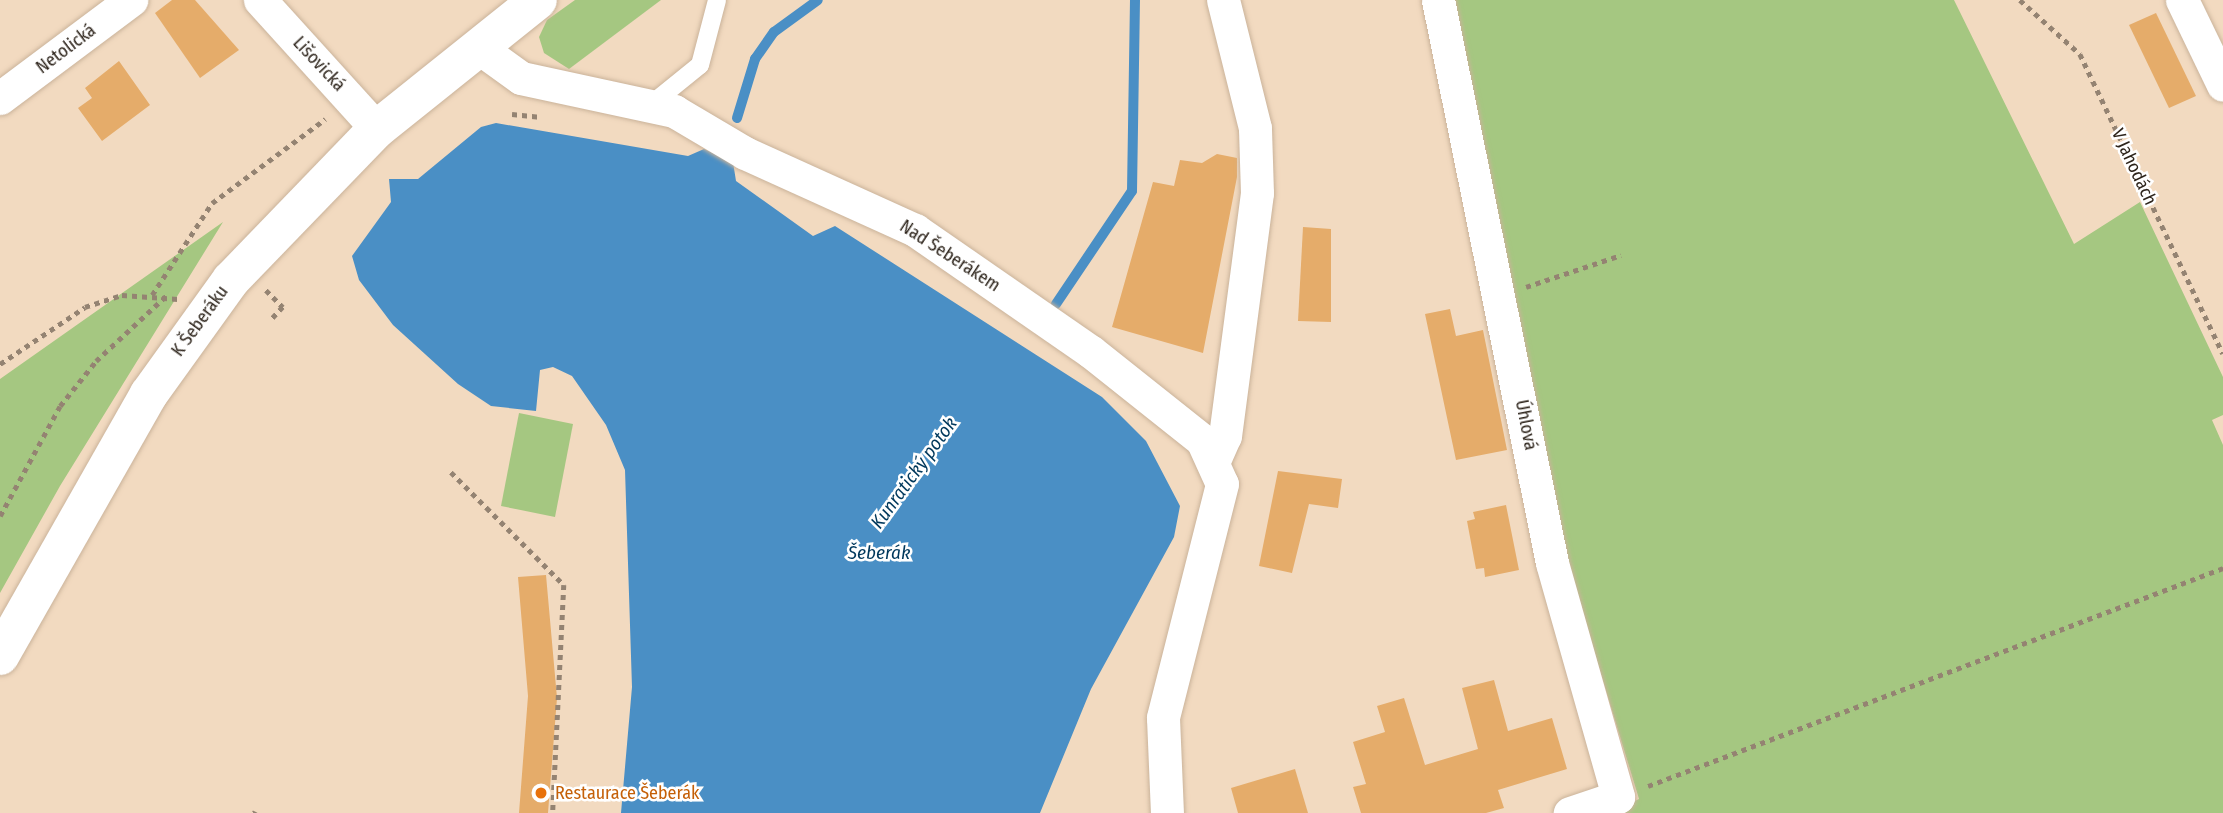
<!DOCTYPE html>
<meta charset="utf-8">
<style>
body{margin:0}
#map{position:relative;width:2223px;height:813px;overflow:hidden;background:#f2dac0;font-family:"Fira Sans Condensed",sans-serif}
div>[style]{position:absolute}
[style*='--x']{left:calc(var(--x)*1px);top:calc(var(--y)*1px);width:calc(var(--w)*1px);rotate:calc(var(--a)*1deg)}
.green>*{inset:0;background:#a5c781}
.water>*{inset:0;background:#4a8fc5}
.stream>*{height:10px;margin:-5px;padding:0 5px;transform-origin:5px;border-radius:5px;background:#4a8fc5}
.building>*{inset:0;background:#e5ac6a}
.path>*{height:4.5px;margin-top:-2.25px;transform-origin:0;background:repeating-linear-gradient(90deg,#948372 0 5px,transparent 0 10px)}
.roads{filter:drop-shadow(0 0 2px #cab39a) drop-shadow(0 0 2px #cab39a)}
.service>*{height:18px;margin:-9px;padding:0 9px;transform-origin:9px;border-radius:9px;background:#fff}
.minor>*{height:33px;margin:-16.5px;padding:0 16.5px;transform-origin:16.5px;border-radius:16.5px;background:#fff}
.tertiary>*{height:38px;margin:-19px;padding:0 19px;transform-origin:19px;border-radius:19px;background:#fff}
.dots>*{width:19px;height:19px;translate:-50% -50%;box-sizing:border-box;border:4px solid #fff;border-radius:50%}
span{translate:-50% -50%;white-space:nowrap;text-align:center;line-height:1.15;-webkit-text-stroke:5px #fff;paint-order:stroke}
.street-label{font-size:18px;color:#2d241b}
.food-label{font-size:18px;color:#c56008}
.left{translate:0 -50%;text-align:left}
.water-label{font-size:19px;color:#00385c;font-style:italic}
</style>
<div id="map">
<div class="green">
<div style="clip-path:polygon(575px 0,661px 0,569px 69px,544px 53px,539px 37px,547px 20px)"></div>
<div style="clip-path:polygon(1447px 0,1954px 0,2074px 244px,2140px 202px,2223px 377px,2223px 415px,2212px 420px,2223px 445px,2223px 813px,1609px 813px,1639px 799px,1562px 546px)"></div>
<div style="clip-path:polygon(223px 222px,60px 486px,0 593px,0 379px)"></div>
<div style="clip-path:polygon(519px 413px,573px 424px,555px 517px,501px 506px)"></div>
</div>
<div class="water">
<div style="clip-path:polygon(496px 123px,688px 156px,704px 149px,733px 162px,736px 181px,813px 236px,835px 226px,1102px 397px,1146px 441px,1180px 506px,1174px 537px,1091px 689px,1040px 813px,621px 813px,632px 687px,625px 470px,606px 425px,572px 376px,553px 367px,540px 370px,536px 411px,491px 406px,458px 384px,393px 325px,359px 280px,352px 256px,391px 202px,389px 179px,418px 179px,481px 127px)"></div>
</div>
<div class="stream">
<div style="--x:737;--y:118;--w:62;--a:-73"></div>
<div style="--x:755;--y:59;--w:33;--a:-55"></div>
<div style="--x:774;--y:32;--w:54;--a:-36"></div>
<div style="--x:1056;--y:304;--w:136;--a:-56.1"></div>
<div style="--x:1132;--y:191;--w:191;--a:-89.1"></div>
</div>
<div class="building">
<div style="clip-path:polygon(172px 0,195px 0,239px 50px,200px 78px,155px 13px)"></div>
<div style="clip-path:polygon(2156px 13px,2196px 96px,2169px 108px,2129px 25px)"></div>
<div style="clip-path:polygon(119px 61px,150px 105px,102px 141px,78px 108px,92px 98px,85px 88px)"></div>
<div style="clip-path:polygon(1217px 154px,1237px 158px,1237px 177px,1203px 353px,1112px 327px,1153px 182px,1174px 186px,1180px 160px,1202px 163px)"></div>
<div style="clip-path:polygon(1303px 227px,1331px 229px,1331px 322px,1298px 321px)"></div>
<div style="clip-path:polygon(1450px 309px,1456px 336px,1483px 330px,1507px 450px,1456px 460px,1425px 314px)"></div>
<div style="clip-path:polygon(1278px 471px,1342px 479px,1338px 508px,1309px 504px,1292px 573px,1259px 566px)"></div>
<div style="clip-path:polygon(1506px 505px,1519px 570px,1485px 577px,1484px 568px,1476px 569px,1467px 521px,1475px 519px,1473px 512px)"></div>
<div style="clip-path:polygon(546px 575px,557px 698px,548px 813px,519px 813px,528px 696px,518px 577px)"></div>
<div style="clip-path:polygon(1494px 680px,1508px 731px,1552px 718px,1567px 769px,1498px 790px,1504px 808px,1486px 813px,1361px 813px,1353px 787px,1366px 784px,1353px 742px,1385px 732px,1377px 706px,1404px 698px,1425px 765px,1478px 749px,1462px 688px)"></div>
<div style="clip-path:polygon(1295px 769px,1308px 813px,1238px 813px,1231px 788px)"></div>
</div>
<div class="path">
<div style="--x:2020;--y:0;--w:81;--a:42"></div>
<div style="--x:2080;--y:54;--w:332;--a:64.5"></div>
<div style="--x:512;--y:114;--w:27;--a:6"></div>
<div style="--x:1526;--y:287;--w:100;--a:-18.6"></div>
<div style="--x:266;--y:290;--w:24;--a:45"></div>
<div style="--x:283;--y:307;--w:18;--a:133"></div>
<div style="--x:152;--y:295;--w:110;--a:-56.9"></div>
<div style="--x:212;--y:203;--w:141;--a:-36.6"></div>
<div style="--x:0;--y:364;--w:102;--a:-33.8"></div>
<div style="--x:85;--y:307;--w:39;--a:-18"></div>
<div style="--x:122;--y:295;--w:56;--a:4.1"></div>
<div style="--x:451;--y:472;--w:160;--a:45"></div>
<div style="--x:564;--y:585;--w:228;--a:92.8"></div>
<div style="--x:0;--y:516;--w:125;--a:-61.4"></div>
<div style="--x:60;--y:406;--w:58;--a:-51.3"></div>
<div style="--x:96;--y:361;--w:97;--a:-42.9"></div>
<div style="--x:1648;--y:786;--w:615;--a:-20.76"></div>
<div style="--x:254;--y:813;--w:2;--a:-63"></div>
</div>
<div class="roads">
<div class="service">
<div style="--x:653;--y:103;--w:60;--a:-39"></div>
<div style="--x:700;--y:65;--w:67;--a:-75.3"></div>
</div>
<div class="minor">
<div style="--x:260;--y:0;--w:174;--a:47.8"></div>
<div style="--x:1438;--y:0;--w:574;--a:78.55"></div>
<div style="--x:1552;--y:563;--w:243;--a:74.2"></div>
<div style="--x:1618;--y:797;--w:51;--a:161.6"></div>
<div style="--x:2182;--y:0;--w:94;--a:64.2"></div>
<div style="--x:478;--y:47;--w:53;--a:35.8"></div>
<div style="--x:521;--y:78;--w:157;--a:12.2"></div>
<div style="--x:674;--y:111;--w:82;--a:30.6"></div>
<div style="--x:745;--y:153;--w:187;--a:24.4"></div>
<div style="--x:915;--y:230;--w:213;--a:34.7"></div>
<div style="--x:1090;--y:351;--w:143;--a:38.5"></div>
<div style="--x:1202;--y:440;--w:48;--a:65.6"></div>
<div style="--x:1222;--y:484;--w:241;--a:104.2"></div>
<div style="--x:1163;--y:718;--w:95;--a:87.6"></div>
<div style="--x:0;--y:98;--w:164;--a:-36.8"></div>
<div style="--x:1215;--y:458;--w:24;--a:-66"></div>
<div style="--x:1225;--y:436;--w:245;--a:-82.5"></div>
<div style="--x:1257;--y:193;--w:65;--a:-91.8"></div>
<div style="--x:1255;--y:128;--w:132;--a:-104"></div>
</div>
<div class="tertiary">
<div style="--x:0;--y:656;--w:301;--a:-60.4"></div>
<div style="--x:149;--y:394;--w:140;--a:-54.3"></div>
<div style="--x:231;--y:280;--w:210;--a:-46"></div>
<div style="--x:377;--y:129;--w:206;--a:-38.7"></div>
</div>
</div>
<div class="dots">
<div style="left:541px;top:793px;background:#e8710a"></div>
</div>
<div class="street-label">
<span style="left:66px;top:49px;rotate:-37deg">Netolická</span>
<span style="left:319px;top:64px;rotate:47deg">Lišovická</span>
<span style="left:2134px;top:167px;rotate:65deg">V Jahodách</span>
<span style="left:950px;top:256px;rotate:33deg">Nad Šeberákem</span>
<span style="left:200px;top:321px;rotate:-54deg">K Šeberáku</span>
<span style="left:1526px;top:425px;rotate:79deg">Úhlová</span>
</div>
<div class="food-label">
<span class="left" style="left:555px;top:793px">Restaurace Šeberák</span>
</div>
<div class="water-label">
<span style="left:914px;top:473px;rotate:-54deg">Kunratický potok</span>
<span style="left:879px;top:553px">Šeberák</span>
</div>
</div>
